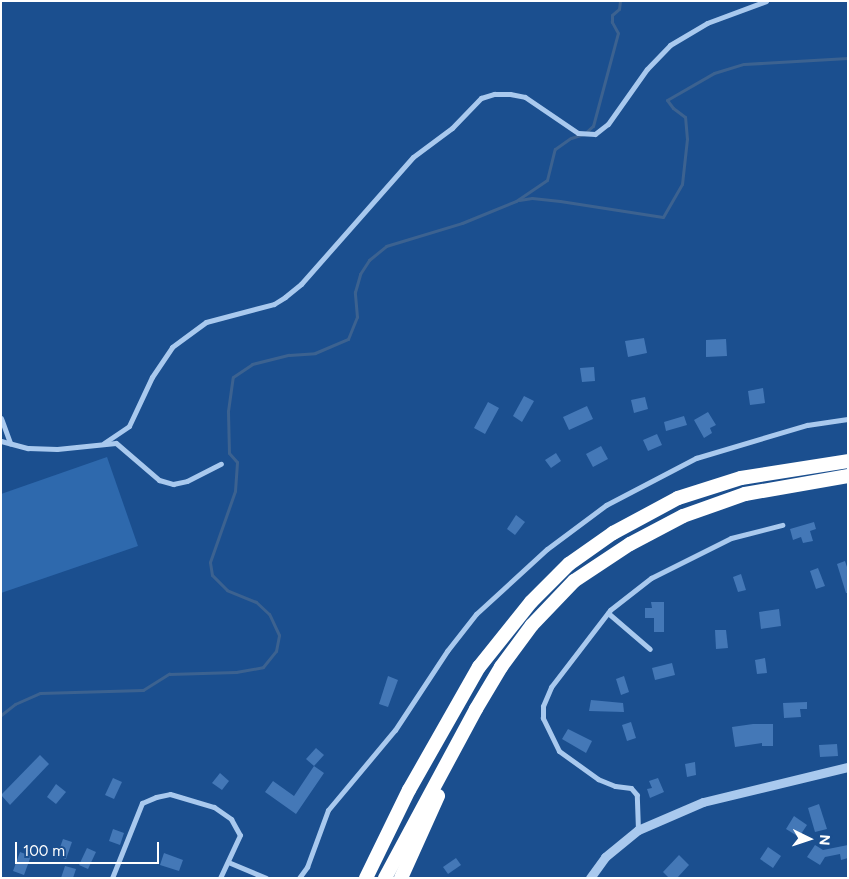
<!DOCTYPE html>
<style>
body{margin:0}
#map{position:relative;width:849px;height:879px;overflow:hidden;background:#1b4f8f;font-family:Figtree,sans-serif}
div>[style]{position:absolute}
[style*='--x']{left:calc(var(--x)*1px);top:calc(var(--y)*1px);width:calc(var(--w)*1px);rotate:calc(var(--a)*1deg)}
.green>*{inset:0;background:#2e69ad}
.stream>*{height:3px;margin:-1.5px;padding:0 1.5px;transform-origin:1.5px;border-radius:1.5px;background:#3c6290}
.building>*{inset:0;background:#4478b7}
.minor>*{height:5px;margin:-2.5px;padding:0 2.5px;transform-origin:2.5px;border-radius:2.5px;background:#a9c9ee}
.tertiary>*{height:9px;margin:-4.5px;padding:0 4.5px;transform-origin:4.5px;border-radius:4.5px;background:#a9c9ee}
.motorway>*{height:14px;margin:-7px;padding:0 7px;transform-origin:7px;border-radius:7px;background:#fff}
span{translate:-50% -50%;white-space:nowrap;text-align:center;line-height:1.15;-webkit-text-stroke:4px #1b4f8f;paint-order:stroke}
.frame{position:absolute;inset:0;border:2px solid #fff;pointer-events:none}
.north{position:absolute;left:784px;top:814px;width:50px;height:50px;-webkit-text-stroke:4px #1b4f8f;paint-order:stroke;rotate:94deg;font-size:14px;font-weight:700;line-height:20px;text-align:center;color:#fff}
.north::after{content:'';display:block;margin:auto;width:18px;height:22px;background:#fff;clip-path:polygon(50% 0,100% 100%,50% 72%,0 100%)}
.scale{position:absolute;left:15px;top:842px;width:144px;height:22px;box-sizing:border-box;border:2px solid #fff;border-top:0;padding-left:6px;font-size:15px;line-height:18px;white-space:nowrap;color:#fff;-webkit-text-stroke:4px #1b4f8f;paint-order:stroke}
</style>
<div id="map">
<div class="green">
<div style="clip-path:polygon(107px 457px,138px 546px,1px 593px,1px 494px)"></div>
</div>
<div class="stream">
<div style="--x:519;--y:200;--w:13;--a:-9"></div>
<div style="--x:532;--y:198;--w:28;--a:6"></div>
<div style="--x:560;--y:201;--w:104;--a:8.8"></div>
<div style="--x:663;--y:217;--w:38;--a:-60"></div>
<div style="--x:682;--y:184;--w:45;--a:-83.7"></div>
<div style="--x:687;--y:139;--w:22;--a:-95"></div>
<div style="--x:685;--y:117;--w:15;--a:-143"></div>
<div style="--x:673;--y:108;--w:10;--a:-127"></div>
<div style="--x:667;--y:100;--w:54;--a:-29.9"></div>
<div style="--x:714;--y:73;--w:31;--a:-17"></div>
<div style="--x:744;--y:64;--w:104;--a:-3.3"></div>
<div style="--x:1;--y:715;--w:18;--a:-38"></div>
<div style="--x:15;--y:704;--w:27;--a:-24"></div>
<div style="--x:40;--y:693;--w:103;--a:-1.7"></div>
<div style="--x:143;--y:690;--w:31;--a:-32"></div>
<div style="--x:169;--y:674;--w:67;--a:-1.7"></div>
<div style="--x:236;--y:672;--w:27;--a:-10"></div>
<div style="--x:263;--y:667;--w:21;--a:-51"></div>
<div style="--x:276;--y:651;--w:16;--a:-79"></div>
<div style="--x:279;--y:635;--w:23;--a:-115"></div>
<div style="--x:269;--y:614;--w:18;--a:-137"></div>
<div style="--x:256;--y:602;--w:31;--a:-158"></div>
<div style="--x:227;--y:590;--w:21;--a:-135"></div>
<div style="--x:212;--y:575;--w:13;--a:-99"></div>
<div style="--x:210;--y:562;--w:75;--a:-70.6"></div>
<div style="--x:235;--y:491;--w:29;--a:-86"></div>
<div style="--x:237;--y:462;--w:12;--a:-132"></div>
<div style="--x:229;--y:453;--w:42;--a:-91.4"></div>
<div style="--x:228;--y:411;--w:34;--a:-82"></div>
<div style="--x:233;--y:377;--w:23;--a:-34"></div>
<div style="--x:252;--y:364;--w:38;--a:-14"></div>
<div style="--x:289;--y:355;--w:26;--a:-4"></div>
<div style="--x:315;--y:353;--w:36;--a:-23"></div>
<div style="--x:348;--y:339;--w:24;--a:-68"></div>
<div style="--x:357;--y:317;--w:25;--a:-95"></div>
<div style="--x:355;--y:292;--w:19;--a:-74"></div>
<div style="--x:360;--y:274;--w:17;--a:-57"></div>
<div style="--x:369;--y:260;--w:22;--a:-39"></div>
<div style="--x:386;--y:246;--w:79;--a:-16.8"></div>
<div style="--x:462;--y:223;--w:58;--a:-22.2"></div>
<div style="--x:516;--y:201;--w:37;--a:-34"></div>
<div style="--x:547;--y:180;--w:32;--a:-76"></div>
<div style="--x:555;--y:149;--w:19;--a:-35"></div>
<div style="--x:571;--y:138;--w:14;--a:-17"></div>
<div style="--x:584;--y:134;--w:12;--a:-42"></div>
<div style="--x:593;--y:126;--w:96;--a:-75"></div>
<div style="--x:618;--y:33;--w:13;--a:-119"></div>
<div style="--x:612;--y:22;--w:7;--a:-90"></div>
<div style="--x:612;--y:15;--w:9;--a:-41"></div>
<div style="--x:619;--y:9;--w:8;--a:-83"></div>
</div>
<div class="building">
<div style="clip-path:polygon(644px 338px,647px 353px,628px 357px,625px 341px)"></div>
<div style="clip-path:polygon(726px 339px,727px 356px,706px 357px,706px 340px)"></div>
<div style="clip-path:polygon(594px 367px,595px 381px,582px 382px,580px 368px)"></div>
<div style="clip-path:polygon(763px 388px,765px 403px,750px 405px,748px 391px)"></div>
<div style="clip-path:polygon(524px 396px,534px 401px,522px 422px,513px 416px)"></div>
<div style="clip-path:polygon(645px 397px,648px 409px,634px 413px,631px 400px)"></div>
<div style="clip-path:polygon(488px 402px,499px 408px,485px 434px,474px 428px)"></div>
<div style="clip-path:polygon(587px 406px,593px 419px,569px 430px,563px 417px)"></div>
<div style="clip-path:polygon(708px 412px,716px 425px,710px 428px,712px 433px,704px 438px,694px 420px)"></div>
<div style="clip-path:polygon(684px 416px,687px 425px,666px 431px,664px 422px)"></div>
<div style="clip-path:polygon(657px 434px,662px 445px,648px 451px,643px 440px)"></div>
<div style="clip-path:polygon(601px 446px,608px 459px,593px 467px,586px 454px)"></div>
<div style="clip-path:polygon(556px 453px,561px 461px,551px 468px,545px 460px)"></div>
<div style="clip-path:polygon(516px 515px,525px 522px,515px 535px,507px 529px)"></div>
<div style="clip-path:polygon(814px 522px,816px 529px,810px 531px,813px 541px,803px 543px,801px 537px,793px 540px,790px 529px)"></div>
<div style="clip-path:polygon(845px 561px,848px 570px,848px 593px,846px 593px,837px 564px)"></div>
<div style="clip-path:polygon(818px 568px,825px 586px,816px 589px,810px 571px)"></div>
<div style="clip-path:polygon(741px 574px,746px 590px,738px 592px,733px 577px)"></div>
<div style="clip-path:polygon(651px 602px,664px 602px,664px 632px,654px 632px,654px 618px,645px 618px,645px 608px,652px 608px)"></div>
<div style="clip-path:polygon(779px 609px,781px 626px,761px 629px,759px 612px)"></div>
<div style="clip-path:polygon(715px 630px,726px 630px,728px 648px,716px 649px)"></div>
<div style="clip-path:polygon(765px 658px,767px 673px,757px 674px,755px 660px)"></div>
<div style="clip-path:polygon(672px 663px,675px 675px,655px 680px,652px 668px)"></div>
<div style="clip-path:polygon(388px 676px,398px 680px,388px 707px,379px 704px)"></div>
<div style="clip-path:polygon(624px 676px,629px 692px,621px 695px,616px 679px)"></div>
<div style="clip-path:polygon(591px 700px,623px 703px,624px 712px,589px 711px)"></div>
<div style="clip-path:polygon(807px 702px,807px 709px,800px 709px,801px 717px,784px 718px,783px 703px)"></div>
<div style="clip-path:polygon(631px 722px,636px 738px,627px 741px,622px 725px)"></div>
<div style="clip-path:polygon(753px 724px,773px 724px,773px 746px,762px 746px,762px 743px,735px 747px,732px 727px)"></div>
<div style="clip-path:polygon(568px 729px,592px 741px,586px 753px,562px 739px)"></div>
<div style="clip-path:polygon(837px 744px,838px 756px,820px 757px,819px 745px)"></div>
<div style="clip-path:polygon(316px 748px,324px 755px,314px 766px,306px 759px)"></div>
<div style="clip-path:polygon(40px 755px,49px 764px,10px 805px,1px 795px)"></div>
<div style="clip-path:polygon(695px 762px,696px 775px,687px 777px,685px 764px)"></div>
<div style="clip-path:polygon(314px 766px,324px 773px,296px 814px,265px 792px,273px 781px,294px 796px)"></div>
<div style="clip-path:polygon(220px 773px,229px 781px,222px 790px,212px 783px)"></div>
<div style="clip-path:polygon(113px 778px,122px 782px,114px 799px,105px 795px)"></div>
<div style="clip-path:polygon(658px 778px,664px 792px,650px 798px,647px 789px,652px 788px,649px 781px)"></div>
<div style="clip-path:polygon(56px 784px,66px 792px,56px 804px,47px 797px)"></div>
<div style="clip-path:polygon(819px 804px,827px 829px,815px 832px,808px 808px)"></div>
<div style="clip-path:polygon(794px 816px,807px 825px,799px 837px,786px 829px)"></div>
<div style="clip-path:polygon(113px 829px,124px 833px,120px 845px,109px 841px)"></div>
<div style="clip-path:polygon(63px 839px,72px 842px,66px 859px,57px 856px)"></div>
<div style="clip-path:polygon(815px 845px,823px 850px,848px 845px,848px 858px,841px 860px,840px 854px,825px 857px,820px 865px,807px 857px)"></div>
<div style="clip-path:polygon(768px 847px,781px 856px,773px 868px,760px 859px)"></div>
<div style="clip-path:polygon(87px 848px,96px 852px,88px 869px,79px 865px)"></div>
<div style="clip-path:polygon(20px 852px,31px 856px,24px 875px,13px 871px)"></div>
<div style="clip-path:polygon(164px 853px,183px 860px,179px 871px,160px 865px)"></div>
<div style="clip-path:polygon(679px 855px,689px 865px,677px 878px,669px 878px,663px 872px)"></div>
<div style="clip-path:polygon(456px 858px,461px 865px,448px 874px,443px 867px)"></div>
<div style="clip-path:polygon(65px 866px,76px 869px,73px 878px,61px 878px)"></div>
</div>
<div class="minor">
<div style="--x:1;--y:418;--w:27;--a:70"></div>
<div style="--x:1;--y:441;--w:28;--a:15"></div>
<div style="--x:28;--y:448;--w:29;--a:2"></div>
<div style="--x:57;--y:449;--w:59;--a:-5.8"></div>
<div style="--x:116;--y:443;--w:57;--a:40.7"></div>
<div style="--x:159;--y:480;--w:15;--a:16"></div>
<div style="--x:173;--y:484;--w:14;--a:-12"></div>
<div style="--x:187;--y:481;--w:38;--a:-27"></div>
<div style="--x:104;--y:443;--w:30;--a:-34"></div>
<div style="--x:129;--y:426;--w:54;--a:-64.9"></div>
<div style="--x:152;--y:377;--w:36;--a:-56"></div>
<div style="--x:172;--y:347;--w:42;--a:-36.3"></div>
<div style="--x:206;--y:322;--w:70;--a:-14.8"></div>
<div style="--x:274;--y:304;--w:13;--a:-32"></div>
<div style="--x:285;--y:297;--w:21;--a:-39"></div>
<div style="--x:301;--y:284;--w:169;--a:-48.6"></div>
<div style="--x:413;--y:157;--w:49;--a:-36.6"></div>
<div style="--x:452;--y:128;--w:42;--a:-46"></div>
<div style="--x:481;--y:98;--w:14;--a:-17"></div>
<div style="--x:494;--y:94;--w:16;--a:0"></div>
<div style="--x:510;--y:94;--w:15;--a:11"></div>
<div style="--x:525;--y:97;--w:64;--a:34.2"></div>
<div style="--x:578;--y:133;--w:17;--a:3"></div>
<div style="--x:595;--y:134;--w:16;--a:-38"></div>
<div style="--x:608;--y:124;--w:67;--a:-54.7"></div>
<div style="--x:647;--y:69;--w:33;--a:-46"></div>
<div style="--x:670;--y:45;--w:43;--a:-30.7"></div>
<div style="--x:707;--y:23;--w:63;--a:-20.4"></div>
<div style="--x:608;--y:613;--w:55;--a:40.6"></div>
<div style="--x:638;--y:830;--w:35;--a:-92"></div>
<div style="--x:637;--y:795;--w:9;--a:-131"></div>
<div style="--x:631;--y:788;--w:16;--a:-173"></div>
<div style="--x:615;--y:786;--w:18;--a:-158"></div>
<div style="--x:598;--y:779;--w:48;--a:-144.3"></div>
<div style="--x:559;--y:751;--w:37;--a:-116"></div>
<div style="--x:543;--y:718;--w:12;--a:-90"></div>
<div style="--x:543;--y:706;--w:21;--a:-67"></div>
<div style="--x:551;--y:687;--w:97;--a:-52.5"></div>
<div style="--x:610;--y:610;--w:52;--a:-38"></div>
<div style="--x:651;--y:578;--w:89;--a:-26.6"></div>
<div style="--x:731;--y:538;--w:53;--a:-14.3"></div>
<div style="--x:228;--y:862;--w:41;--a:22.8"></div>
<div style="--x:112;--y:878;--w:81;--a:-68.2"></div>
<div style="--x:142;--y:803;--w:15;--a:-23"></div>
<div style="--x:156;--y:797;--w:14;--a:-12"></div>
<div style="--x:170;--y:794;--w:46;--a:16.5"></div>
<div style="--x:214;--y:807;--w:21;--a:35"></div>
<div style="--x:231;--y:819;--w:18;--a:61"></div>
<div style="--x:240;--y:835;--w:47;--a:114.9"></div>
<div style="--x:299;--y:878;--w:14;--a:-54"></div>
<div style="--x:307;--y:867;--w:61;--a:-69.8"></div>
<div style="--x:328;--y:810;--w:104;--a:-50.1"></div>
<div style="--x:395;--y:730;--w:95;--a:-56.6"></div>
<div style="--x:447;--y:651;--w:47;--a:-51.9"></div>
<div style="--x:476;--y:614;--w:96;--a:-42.5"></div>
<div style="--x:547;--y:549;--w:74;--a:-36.7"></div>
<div style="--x:606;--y:505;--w:102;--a:-27.6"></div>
<div style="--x:696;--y:458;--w:116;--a:-16.6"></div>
<div style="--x:807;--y:425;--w:41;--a:-8.3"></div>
</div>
<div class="tertiary">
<div style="--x:590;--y:878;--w:26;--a:-54"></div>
<div style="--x:605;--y:857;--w:43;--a:-39.3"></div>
<div style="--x:638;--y:830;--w:71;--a:-23.3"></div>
<div style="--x:703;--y:802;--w:149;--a:-13.6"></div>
</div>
<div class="motorway">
<div style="--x:366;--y:878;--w:98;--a:-64"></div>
<div style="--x:409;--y:790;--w:142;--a:-60.4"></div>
<div style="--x:479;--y:667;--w:83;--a:-51.3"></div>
<div style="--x:531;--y:602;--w:54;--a:-45"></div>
<div style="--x:569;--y:564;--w:54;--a:-35.2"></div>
<div style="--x:613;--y:533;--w:74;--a:-28.3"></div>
<div style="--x:678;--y:498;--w:66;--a:-17.6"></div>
<div style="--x:741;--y:478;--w:108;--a:-9"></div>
<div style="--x:385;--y:878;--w:192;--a:-61.7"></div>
<div style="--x:476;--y:709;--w:49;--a:-59.2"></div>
<div style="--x:501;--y:667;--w:52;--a:-53.6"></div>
<div style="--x:532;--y:625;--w:61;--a:-46.3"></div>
<div style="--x:574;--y:581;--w:67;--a:-33.5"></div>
<div style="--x:630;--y:544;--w:60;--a:-27.8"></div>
<div style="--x:683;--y:516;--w:66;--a:-19.5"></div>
<div style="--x:745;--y:494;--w:105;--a:-9.9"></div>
<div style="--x:401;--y:878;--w:90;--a:-65.7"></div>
</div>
<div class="frame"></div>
<div class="north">N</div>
<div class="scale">100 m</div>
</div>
